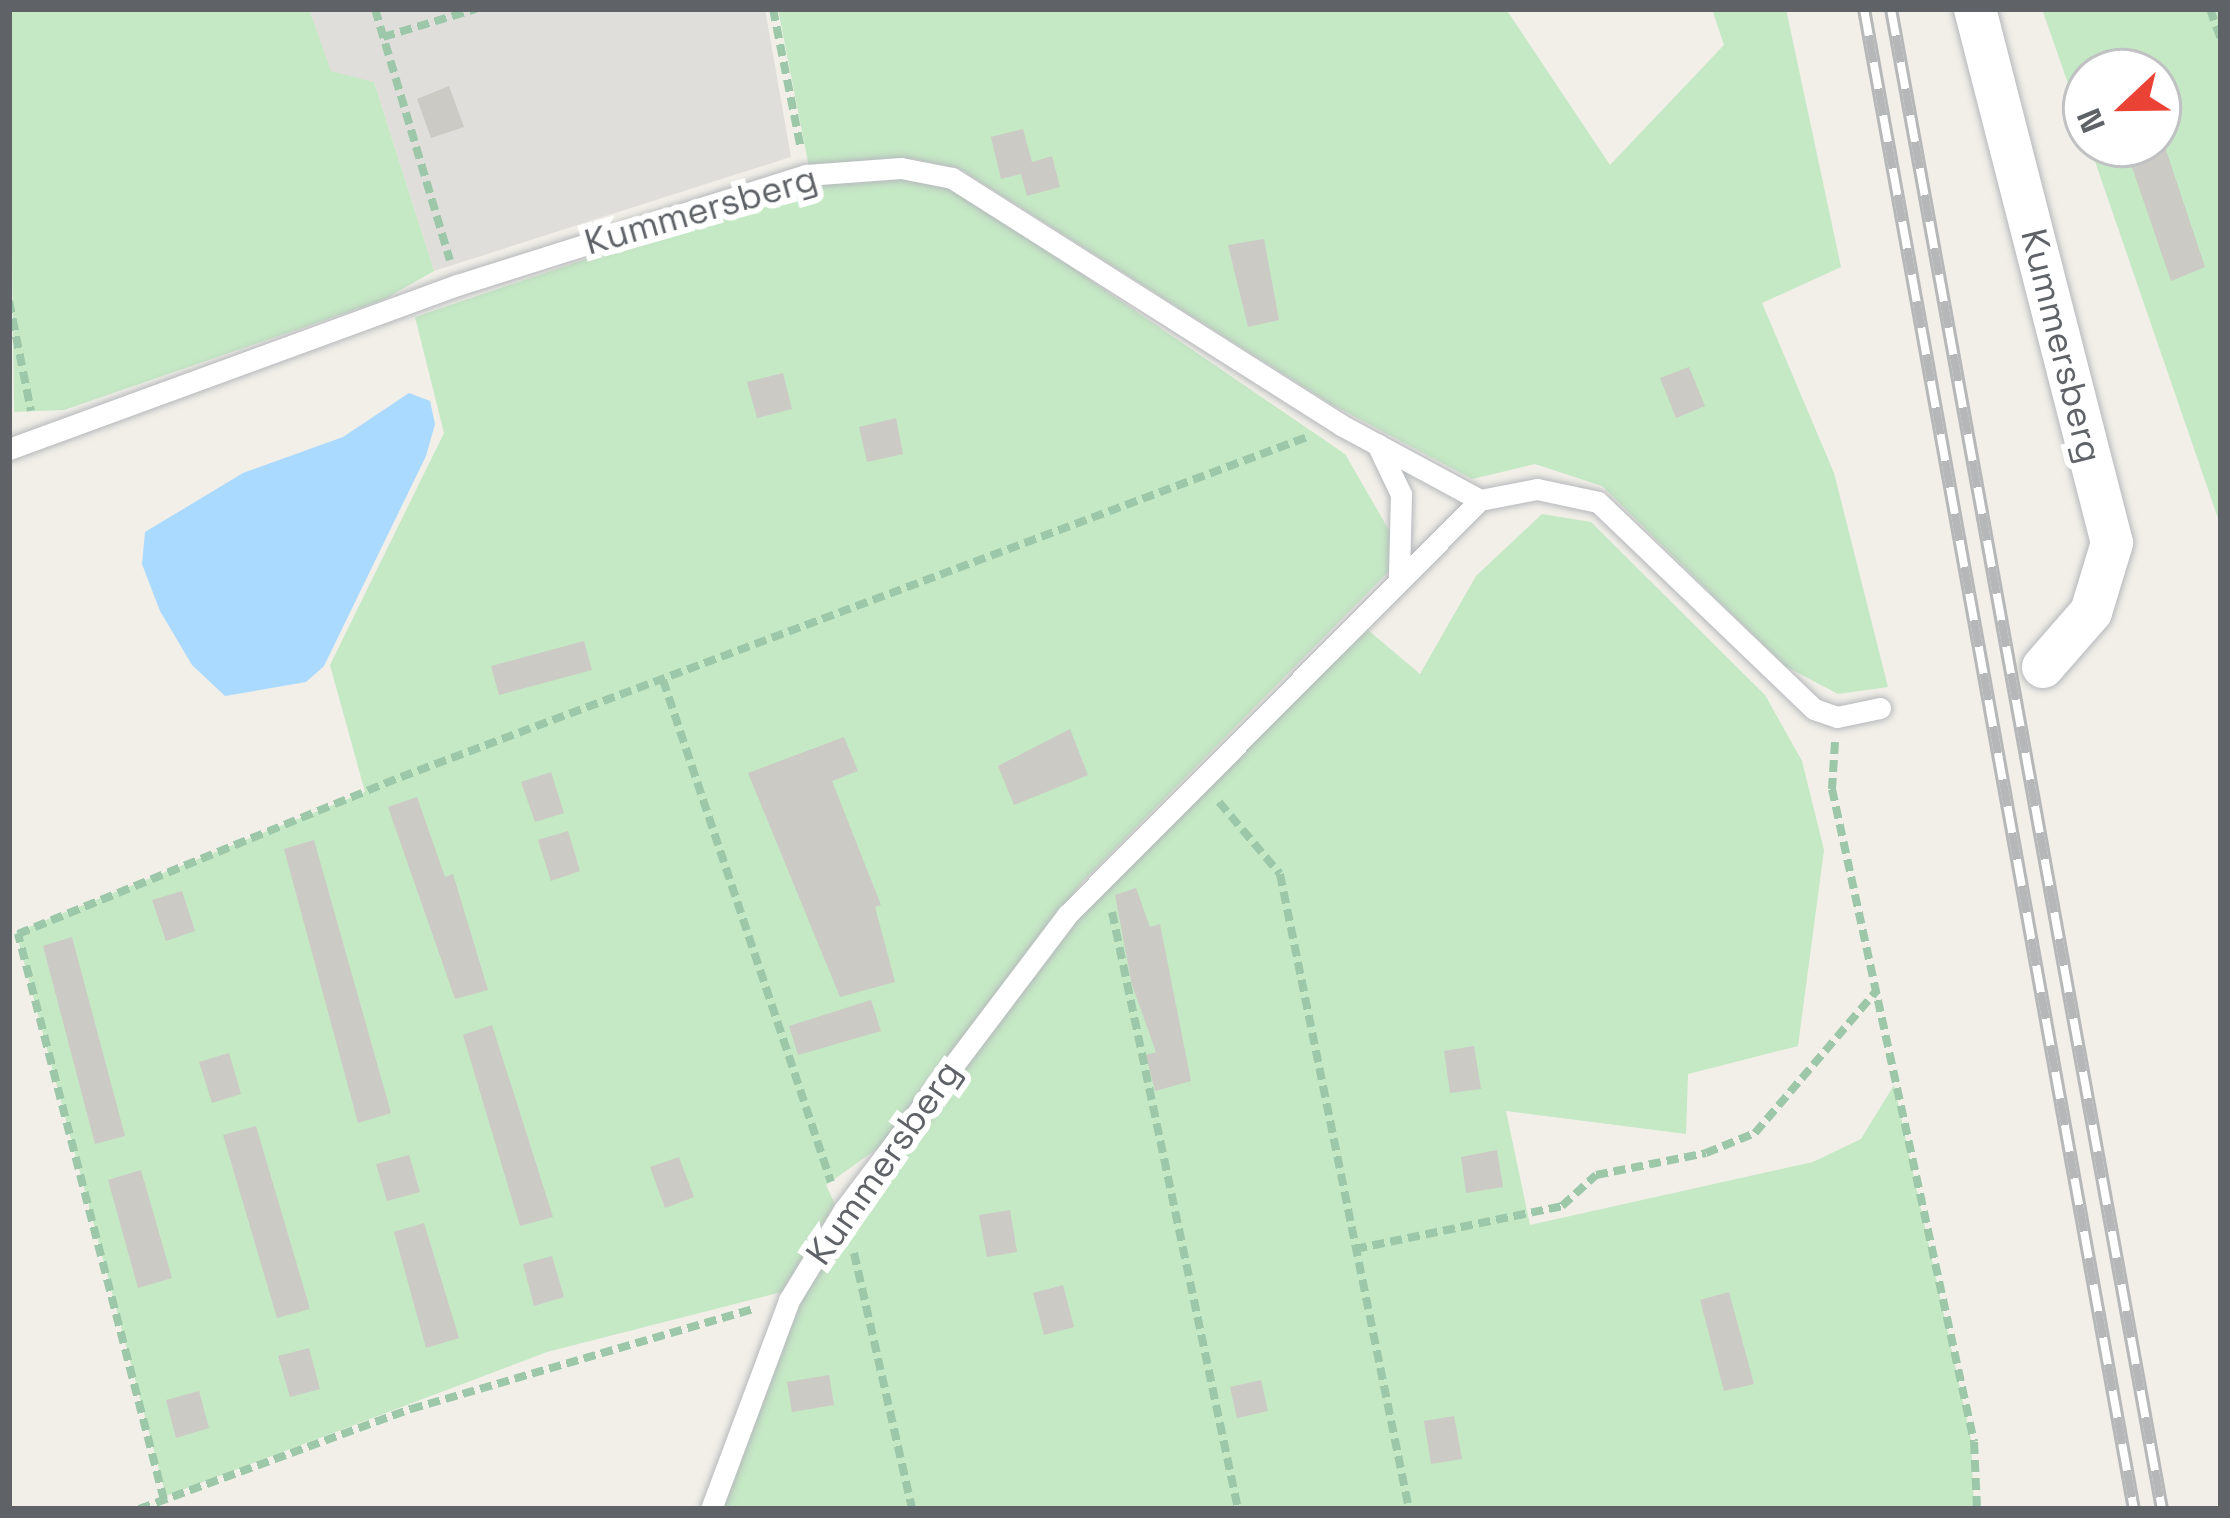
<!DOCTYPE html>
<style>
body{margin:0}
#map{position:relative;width:2230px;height:1518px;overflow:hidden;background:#f1efe8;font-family:"Space Grotesk",sans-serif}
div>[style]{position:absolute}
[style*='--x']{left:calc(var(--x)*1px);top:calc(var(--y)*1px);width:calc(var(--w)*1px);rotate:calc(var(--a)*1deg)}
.industrial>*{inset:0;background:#e0deda}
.green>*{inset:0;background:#c5e8c5}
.water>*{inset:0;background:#aadaff}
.building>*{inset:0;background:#cccac5}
.path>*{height:8px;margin-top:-4px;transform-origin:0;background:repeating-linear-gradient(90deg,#9cc7a9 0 12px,transparent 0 18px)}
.roads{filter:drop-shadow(0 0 3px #b5b8bc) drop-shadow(0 0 3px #b5b8bc)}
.lane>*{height:21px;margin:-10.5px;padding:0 10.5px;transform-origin:10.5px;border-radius:10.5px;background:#fff}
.street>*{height:42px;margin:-21px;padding:0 21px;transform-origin:21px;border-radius:21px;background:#fff}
.rail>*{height:14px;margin-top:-7px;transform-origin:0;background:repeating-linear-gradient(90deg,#fff 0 27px,#b6b7b8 0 54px);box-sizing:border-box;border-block:3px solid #b6b7b8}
span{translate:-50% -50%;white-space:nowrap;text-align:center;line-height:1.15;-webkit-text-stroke:12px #fff;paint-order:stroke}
.street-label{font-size:36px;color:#5f6368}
.frame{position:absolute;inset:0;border:12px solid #5f6368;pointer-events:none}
.north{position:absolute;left:2062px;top:48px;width:120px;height:120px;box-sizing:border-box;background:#fff;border:3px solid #bfc1c3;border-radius:50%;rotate:248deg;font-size:33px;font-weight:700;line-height:48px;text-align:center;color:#5f6368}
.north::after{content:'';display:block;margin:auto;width:42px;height:54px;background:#ea4335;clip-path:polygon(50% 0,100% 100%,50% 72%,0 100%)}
</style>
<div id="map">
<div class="industrial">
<div style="clip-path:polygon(309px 9px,765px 9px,791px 157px,434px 271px,374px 82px,331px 72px)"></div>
</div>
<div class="green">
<div style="clip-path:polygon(9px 9px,309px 9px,331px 71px,374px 82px,434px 271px,383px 300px,64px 410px,14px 412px)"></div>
<div style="clip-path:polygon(778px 9px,1506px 9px,1610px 165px,1724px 45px,1712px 9px,1786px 9px,1841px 267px,1762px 303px,1834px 473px,1888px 687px,1838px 694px,1785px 666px,1602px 486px,1535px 464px,1472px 479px,1331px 404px,960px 169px,914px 159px,809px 167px)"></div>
<div style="clip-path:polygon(2042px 9px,2221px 9px,2221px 527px,2089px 144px,2158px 144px,2158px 72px,2086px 72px,2086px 135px)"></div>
<div style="clip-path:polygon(906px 177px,957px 189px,1345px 454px,1404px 556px,1082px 882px,881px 1146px,826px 1185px,835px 1204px,782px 1292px,547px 1352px,166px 1496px,16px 932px,365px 792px,330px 665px,444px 433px,415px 317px,811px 183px)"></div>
<div style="clip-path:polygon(1542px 514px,1591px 522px,1765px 695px,1802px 761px,1824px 850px,1798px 1046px,1688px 1074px,1686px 1134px,1506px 1111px,1530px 1225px,1813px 1162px,1861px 1139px,1894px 1085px,1971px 1439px,1974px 1509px,716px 1509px,796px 1302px,856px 1207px,1097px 892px,1368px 630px,1420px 674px,1476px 576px)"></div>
</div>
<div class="water">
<div style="clip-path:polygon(409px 393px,430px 401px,435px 424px,426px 456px,324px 666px,306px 682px,225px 696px,192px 665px,160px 611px,142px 564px,145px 532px,243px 473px,343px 437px)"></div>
</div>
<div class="building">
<div style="clip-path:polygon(449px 86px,464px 127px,431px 138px,417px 99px)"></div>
<div style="clip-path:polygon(1023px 129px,1032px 162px,1052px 156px,1060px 187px,1027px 196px,1021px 174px,1001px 179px,991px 137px)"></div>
<div style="clip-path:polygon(2124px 144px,2164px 144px,2205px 267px,2171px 281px)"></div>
<div style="clip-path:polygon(1264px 239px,1279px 320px,1248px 327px,1228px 245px)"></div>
<div style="clip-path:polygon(1689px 367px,1705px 406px,1676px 418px,1660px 378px)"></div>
<div style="clip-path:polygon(783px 373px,792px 409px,757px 418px,747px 382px)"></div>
<div style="clip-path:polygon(896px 418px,903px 454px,867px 462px,859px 427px)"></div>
<div style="clip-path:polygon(584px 641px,592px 670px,499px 695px,491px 666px)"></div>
<div style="clip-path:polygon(1070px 729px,1088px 775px,1014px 805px,998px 766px)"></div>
<div style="clip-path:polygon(844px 737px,858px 771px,832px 781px,881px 905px,875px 907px,895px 982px,840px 997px,748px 773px)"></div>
<div style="clip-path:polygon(551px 772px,564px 813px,535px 822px,521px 782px)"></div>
<div style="clip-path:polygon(417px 797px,445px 877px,453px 874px,488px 990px,455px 999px,388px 807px)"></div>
<div style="clip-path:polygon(568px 831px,580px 871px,551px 881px,538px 840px)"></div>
<div style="clip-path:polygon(314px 840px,391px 1113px,358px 1123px,284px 849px)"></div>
<div style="clip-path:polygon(1136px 888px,1150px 927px,1160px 924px,1191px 1081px,1155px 1091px,1146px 1055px,1156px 1052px,1132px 985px,1115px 895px)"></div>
<div style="clip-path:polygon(182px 891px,195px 931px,166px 941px,152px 900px)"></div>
<div style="clip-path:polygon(72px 937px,125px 1136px,95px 1144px,43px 946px)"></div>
<div style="clip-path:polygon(871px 1000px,881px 1031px,798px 1055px,789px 1026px)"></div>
<div style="clip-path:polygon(492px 1025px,553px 1217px,520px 1226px,463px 1035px)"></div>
<div style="clip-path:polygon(1474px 1046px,1481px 1089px,1450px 1093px,1444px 1051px)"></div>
<div style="clip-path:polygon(229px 1053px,241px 1094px,212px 1103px,199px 1062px)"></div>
<div style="clip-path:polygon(256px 1126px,310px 1309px,277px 1318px,223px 1135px)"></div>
<div style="clip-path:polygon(1497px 1150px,1503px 1187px,1466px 1193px,1461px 1157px)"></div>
<div style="clip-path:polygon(409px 1155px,420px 1192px,387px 1201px,376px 1164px)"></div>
<div style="clip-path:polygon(679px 1157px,694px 1197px,665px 1208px,650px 1167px)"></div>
<div style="clip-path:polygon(141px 1170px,172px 1278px,138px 1288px,108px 1180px)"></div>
<div style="clip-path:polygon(1010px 1210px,1017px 1252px,987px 1257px,979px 1215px)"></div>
<div style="clip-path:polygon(424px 1223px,459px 1338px,426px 1348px,394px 1232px)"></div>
<div style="clip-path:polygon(552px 1256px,564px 1297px,534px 1306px,523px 1264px)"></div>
<div style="clip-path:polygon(1063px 1285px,1074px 1327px,1044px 1335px,1033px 1293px)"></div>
<div style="clip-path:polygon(1729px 1292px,1754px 1384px,1724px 1391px,1700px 1300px)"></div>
<div style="clip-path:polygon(309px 1348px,320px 1389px,290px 1397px,278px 1356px)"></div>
<div style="clip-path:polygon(829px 1375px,834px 1405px,792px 1412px,787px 1382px)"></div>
<div style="clip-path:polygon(1261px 1380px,1268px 1411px,1237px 1418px,1230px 1387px)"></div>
<div style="clip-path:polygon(199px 1391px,209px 1428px,176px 1438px,166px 1400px)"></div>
<div style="clip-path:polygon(1454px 1416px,1462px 1459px,1431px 1464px,1424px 1421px)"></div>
</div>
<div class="path">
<div style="--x:375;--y:9;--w:262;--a:73.4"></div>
<div style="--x:773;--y:9;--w:143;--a:78.7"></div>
<div style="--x:2210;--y:9;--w:32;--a:70"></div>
<div style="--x:383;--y:37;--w:97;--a:-16.8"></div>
<div style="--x:9;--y:301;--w:112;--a:78.7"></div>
<div style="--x:663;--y:680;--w:529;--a:71.5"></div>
<div style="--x:1835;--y:742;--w:47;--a:93.7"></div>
<div style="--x:1832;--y:789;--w:668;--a:77.73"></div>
<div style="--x:1974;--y:1442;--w:67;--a:87.4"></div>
<div style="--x:1219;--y:802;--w:94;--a:49.7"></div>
<div style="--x:1280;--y:874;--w:648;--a:78.52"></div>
<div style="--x:1112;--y:912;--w:610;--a:78.08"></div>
<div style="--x:1355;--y:1249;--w:211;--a:-11.7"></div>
<div style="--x:1562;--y:1206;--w:46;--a:-42.4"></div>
<div style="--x:1596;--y:1175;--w:112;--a:-11.3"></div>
<div style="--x:1706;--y:1153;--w:53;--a:-22.2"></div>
<div style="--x:1755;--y:1133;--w:188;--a:-49.5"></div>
<div style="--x:854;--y:1253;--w:262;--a:77.2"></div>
<div style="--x:164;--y:1500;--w:585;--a:-104.46"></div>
<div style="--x:18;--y:934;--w:414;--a:-22.3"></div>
<div style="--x:401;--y:777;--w:968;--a:-20.57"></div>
<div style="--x:139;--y:1509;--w:290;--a:-20.2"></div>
<div style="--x:411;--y:1409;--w:356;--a:-16.3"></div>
</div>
<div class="roads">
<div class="lane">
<div style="--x:1377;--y:444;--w:55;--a:64.4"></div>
<div style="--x:1401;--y:494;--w:82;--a:91.4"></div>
<div style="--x:9;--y:449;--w:477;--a:-20.1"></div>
<div style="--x:457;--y:285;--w:366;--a:-17.5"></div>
<div style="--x:806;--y:175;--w:95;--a:-4.2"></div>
<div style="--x:901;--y:168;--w:52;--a:11.1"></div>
<div style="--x:952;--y:178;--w:461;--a:32.4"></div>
<div style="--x:1341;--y:425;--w:158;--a:28.3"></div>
<div style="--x:711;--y:1509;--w:223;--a:-69.5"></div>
<div style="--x:789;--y:1300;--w:105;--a:-58.6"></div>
<div style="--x:844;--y:1210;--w:371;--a:-52.9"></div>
<div style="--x:1068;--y:914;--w:584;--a:-45.14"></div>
<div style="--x:1480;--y:500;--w:58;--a:-10.9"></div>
<div style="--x:1537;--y:489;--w:62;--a:12"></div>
<div style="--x:1598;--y:502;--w:299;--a:43.8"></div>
<div style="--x:1814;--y:709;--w:24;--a:19"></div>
<div style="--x:1837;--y:717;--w:44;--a:-11.8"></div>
</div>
<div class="street">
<div style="--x:1975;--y:9;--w:551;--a:75.61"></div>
<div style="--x:2112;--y:543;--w:72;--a:106.9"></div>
<div style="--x:2091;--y:612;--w:73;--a:131.1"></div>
</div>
</div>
<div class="rail">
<div style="--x:1864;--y:9;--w:1524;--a:79.8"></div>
<div style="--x:1891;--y:9;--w:1524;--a:79.76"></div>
</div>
<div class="street-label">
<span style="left:701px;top:211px;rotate:-16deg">Kummersberg</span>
<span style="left:2061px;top:346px;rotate:76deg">Kummersberg</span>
<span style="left:884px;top:1163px;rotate:-55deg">Kummersberg</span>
</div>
<div class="frame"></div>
<div class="north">N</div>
</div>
